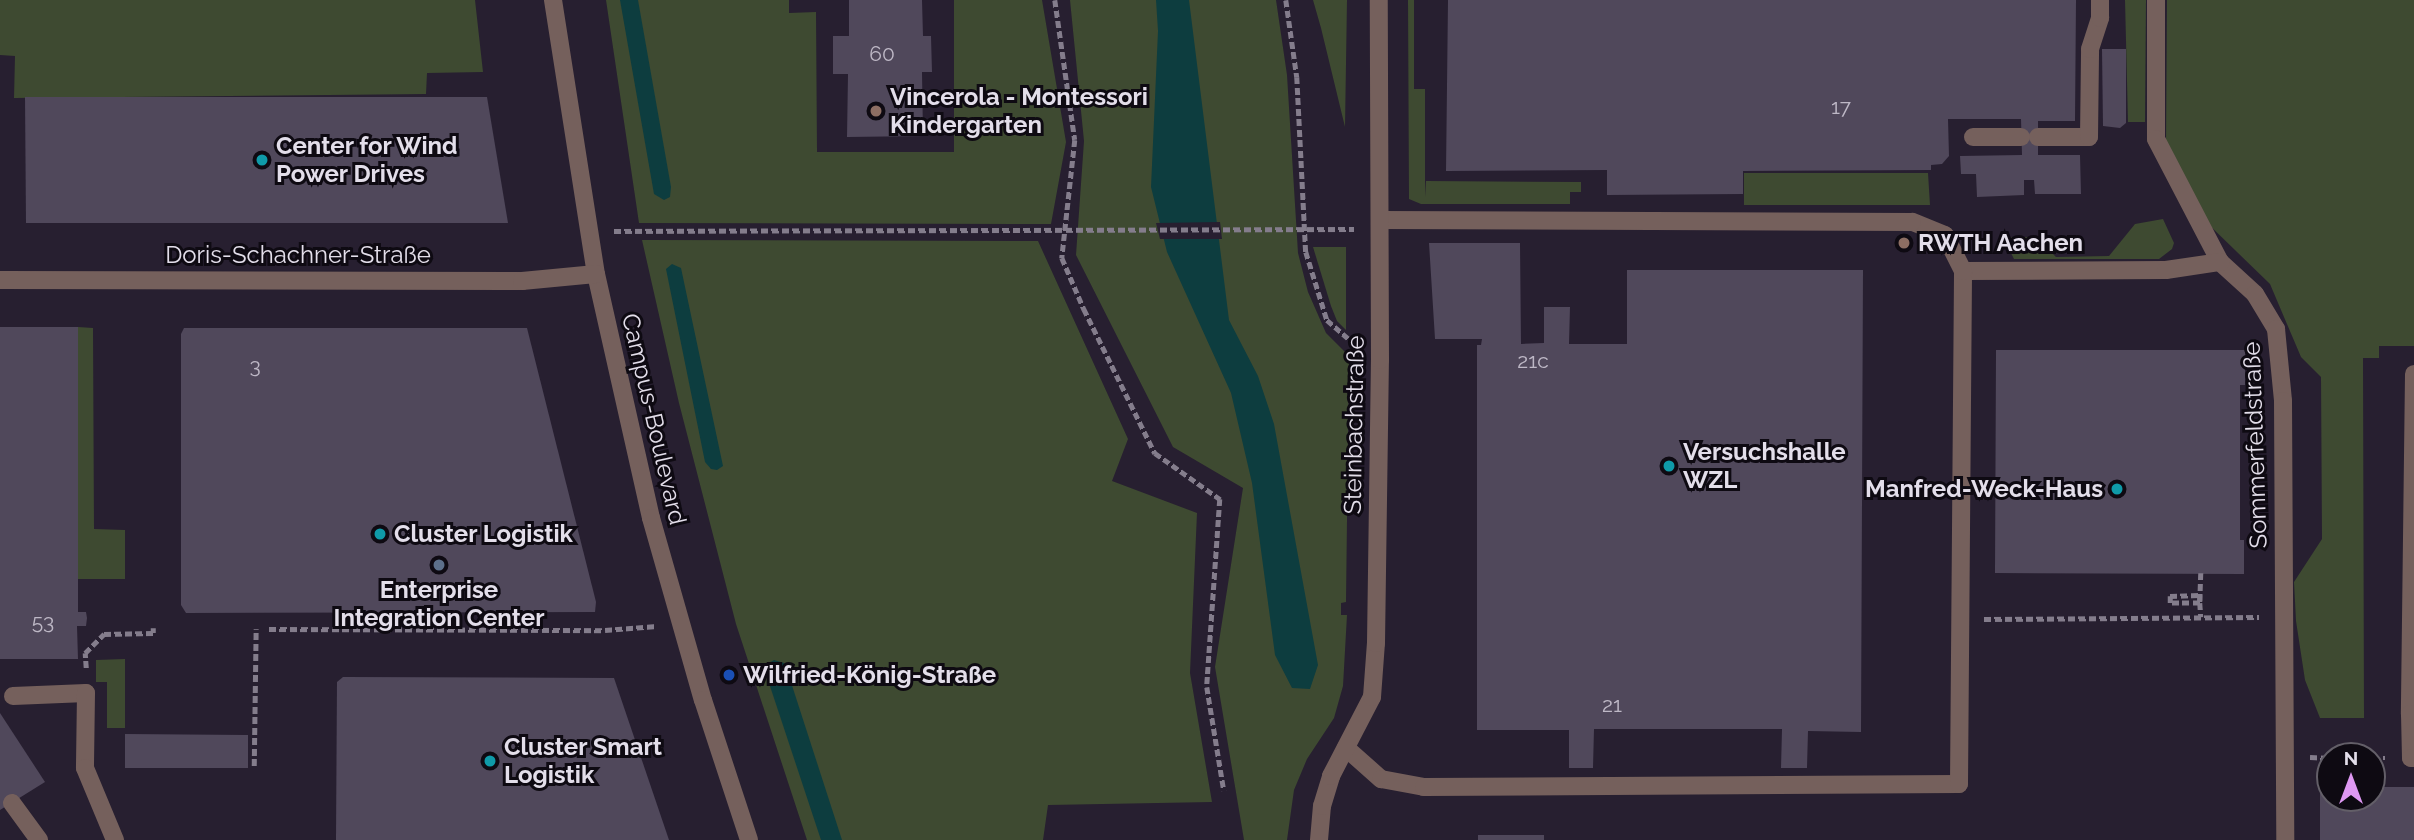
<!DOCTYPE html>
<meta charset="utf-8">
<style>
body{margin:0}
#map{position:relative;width:2414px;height:840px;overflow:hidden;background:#271f30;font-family:Raleway,sans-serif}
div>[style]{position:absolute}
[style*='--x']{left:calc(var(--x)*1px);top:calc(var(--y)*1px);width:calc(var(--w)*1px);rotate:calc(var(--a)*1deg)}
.green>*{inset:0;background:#3e4a31}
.water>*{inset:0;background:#0d3d3f}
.pier>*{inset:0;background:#271f30}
.building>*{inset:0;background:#50485b}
.path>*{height:4.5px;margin-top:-2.25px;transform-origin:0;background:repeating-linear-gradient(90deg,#847d8c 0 7px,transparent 0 10.5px)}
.minor>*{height:18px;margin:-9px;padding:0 9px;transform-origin:9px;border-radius:9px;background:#75605c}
.dots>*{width:19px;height:19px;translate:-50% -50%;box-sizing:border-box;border:4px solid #0e0a12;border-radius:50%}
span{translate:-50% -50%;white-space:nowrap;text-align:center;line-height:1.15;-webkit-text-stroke:6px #0e0a12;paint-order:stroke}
.number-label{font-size:21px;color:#beb8c6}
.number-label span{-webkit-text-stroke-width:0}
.poi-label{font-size:24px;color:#e3deea;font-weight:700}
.left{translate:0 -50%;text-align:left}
.right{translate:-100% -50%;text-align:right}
.street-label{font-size:24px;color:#e3deea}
.north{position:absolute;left:2316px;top:742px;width:70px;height:70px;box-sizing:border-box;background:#0e0a12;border:2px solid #635f68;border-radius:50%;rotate:0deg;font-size:19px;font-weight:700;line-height:28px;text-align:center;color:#e3deea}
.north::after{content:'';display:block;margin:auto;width:24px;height:32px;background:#de98f2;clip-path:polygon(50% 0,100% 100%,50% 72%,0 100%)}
</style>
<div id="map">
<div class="green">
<div style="clip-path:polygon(0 0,475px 0,483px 72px,427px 73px,426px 94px,14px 98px,15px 56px,0 55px)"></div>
<div style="clip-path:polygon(606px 0,789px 0,789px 13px,816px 12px,817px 152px,954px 152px,954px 0,1042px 0,1066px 142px,1051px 224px,639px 223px)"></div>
<div style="clip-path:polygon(1070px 0,1276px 0,1287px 75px,1298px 253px,1308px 292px,1326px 333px,1349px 356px,1346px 602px,1341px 603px,1341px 615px,1347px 615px,1343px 686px,1334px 718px,1307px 759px,1294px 790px,1287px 840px,1244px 840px,1215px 667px,1243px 488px,1173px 447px,1076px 255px,1084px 141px)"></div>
<div style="clip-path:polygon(1313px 0,1347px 0,1345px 127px,1321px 28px)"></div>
<div style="clip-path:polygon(1408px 0,1414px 0,1414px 89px,1425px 89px,1425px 197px,1426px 181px,1581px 182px,1581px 192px,1570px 192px,1570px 204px,1421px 204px,1409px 199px)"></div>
<div style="clip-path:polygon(2125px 0,2146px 0,2145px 122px,2128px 122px)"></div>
<div style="clip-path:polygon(2167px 0,2414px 0,2414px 346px,2379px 346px,2379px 358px,2363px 358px,2364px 718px,2320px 718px,2305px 680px,2296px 621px,2294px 582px,2322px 539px,2321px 377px,2301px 357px,2270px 284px,2204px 220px,2166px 143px)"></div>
<div style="clip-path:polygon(1744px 173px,1928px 173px,1930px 205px,1744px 205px)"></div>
<div style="clip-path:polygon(2163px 219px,2174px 243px,2172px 249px,2159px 259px,2014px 259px,2010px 251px,2011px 237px,2036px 237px,2056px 257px,2109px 256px,2135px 224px)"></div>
<div style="clip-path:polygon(642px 240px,1038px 241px,1128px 439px,1112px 481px,1197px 513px,1190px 673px,1212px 802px,1048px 805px,1043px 840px,807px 840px,736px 624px,679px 403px)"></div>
<div style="clip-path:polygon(1313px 247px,1346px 247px,1346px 330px,1337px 321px,1331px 306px)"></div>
<div style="clip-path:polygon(78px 327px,93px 328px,94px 529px,125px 530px,125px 579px,78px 579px)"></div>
<div style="clip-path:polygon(125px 659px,125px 728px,107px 728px,107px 682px,96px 682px,96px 660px)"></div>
</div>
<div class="water">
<div style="clip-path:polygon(620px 0,638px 0,671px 187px,670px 197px,664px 200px,654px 194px)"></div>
<div style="clip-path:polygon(1156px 0,1189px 0,1229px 320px,1258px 376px,1274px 424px,1318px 665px,1310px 689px,1292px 688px,1275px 655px,1252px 483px,1231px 393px,1167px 252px,1151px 187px,1158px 31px)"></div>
<div style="clip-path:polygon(672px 264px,681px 268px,723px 466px,717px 470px,711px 469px,705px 462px,666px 269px)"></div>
<div style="clip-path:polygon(774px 660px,784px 663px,787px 670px,842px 840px,821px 840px,766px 674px,767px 664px)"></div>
</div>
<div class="pier">
<div style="clip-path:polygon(1220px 222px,1222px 239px,1160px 239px,1156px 223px)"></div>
</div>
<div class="building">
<div style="clip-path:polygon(849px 0,922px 0,923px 36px,931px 36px,932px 72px,922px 72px,923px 136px,847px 137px,848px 74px,833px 74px,833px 36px,849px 36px)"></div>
<div style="clip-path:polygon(1448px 0,2076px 0,2075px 121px,2038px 121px,2038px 155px,2080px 155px,2081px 194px,2035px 194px,2034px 180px,2024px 180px,2024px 195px,1977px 197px,1976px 174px,1961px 174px,1960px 156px,2022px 155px,2021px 119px,1948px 119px,1949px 156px,1942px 164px,1931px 165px,1931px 170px,1743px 171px,1743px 194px,1607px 195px,1607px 170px,1446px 171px)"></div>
<div style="clip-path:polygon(2102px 49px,2126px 49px,2126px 123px,2120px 128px,2103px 126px)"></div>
<div style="clip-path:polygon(25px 97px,487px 97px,508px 223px,26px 223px)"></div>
<div style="clip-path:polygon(1429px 243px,1520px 243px,1521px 344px,1544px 343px,1544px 307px,1570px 307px,1569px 344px,1627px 344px,1627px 270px,1863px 270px,1861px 732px,1808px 731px,1807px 768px,1781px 768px,1782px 729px,1594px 729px,1593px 768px,1569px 768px,1569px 730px,1477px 730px,1477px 345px,1481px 345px,1482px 339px,1435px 339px)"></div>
<div style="clip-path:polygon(0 327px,78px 327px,78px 612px,86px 612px,87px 618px,86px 626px,77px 626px,78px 659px,0 659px)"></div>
<div style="clip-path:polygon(184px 328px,527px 328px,596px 602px,595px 612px,186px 613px,181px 605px,181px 334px)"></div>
<div style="clip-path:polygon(1996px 350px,2245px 350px,2245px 385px,2240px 385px,2240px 540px,2244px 540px,2244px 574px,1995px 573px)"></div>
<div style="clip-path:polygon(343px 677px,614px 678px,669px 840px,336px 840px,337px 682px)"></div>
<div style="clip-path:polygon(0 713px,45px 782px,0 810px)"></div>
<div style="clip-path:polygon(125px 734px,248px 735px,248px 768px,125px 768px)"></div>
<div style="clip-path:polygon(2320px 786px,2330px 786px,2330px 798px,2372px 798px,2372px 787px,2414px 787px,2414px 840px,2320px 840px)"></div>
<div style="clip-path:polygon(1478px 835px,1544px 835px,1544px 840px,1478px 840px)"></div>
</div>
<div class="path">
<div style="--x:1055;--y:0;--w:141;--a:81.9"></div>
<div style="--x:1075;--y:140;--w:119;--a:96.3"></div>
<div style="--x:1062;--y:258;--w:56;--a:66.7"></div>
<div style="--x:1084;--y:309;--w:161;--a:63.8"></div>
<div style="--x:1155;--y:453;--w:80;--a:35.3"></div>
<div style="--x:1220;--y:499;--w:188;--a:94"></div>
<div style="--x:1207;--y:687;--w:105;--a:80.7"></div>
<div style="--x:1286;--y:0;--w:78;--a:81.9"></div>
<div style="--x:1297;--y:77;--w:175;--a:87.1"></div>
<div style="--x:1306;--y:252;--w:71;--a:72.8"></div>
<div style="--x:1327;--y:320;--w:35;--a:41"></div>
<div style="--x:614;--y:231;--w:740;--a:-0.15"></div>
<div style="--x:2201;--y:573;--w:30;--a:92"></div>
<div style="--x:2200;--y:603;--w:30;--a:180"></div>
<div style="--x:2170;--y:603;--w:7;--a:-90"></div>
<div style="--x:2170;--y:596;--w:30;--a:-2"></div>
<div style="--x:2200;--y:595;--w:8;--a:90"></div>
<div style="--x:2200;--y:603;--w:14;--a:86"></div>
<div style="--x:1984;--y:619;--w:275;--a:-0.4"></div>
<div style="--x:269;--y:629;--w:336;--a:0.2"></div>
<div style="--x:605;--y:630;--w:52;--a:-4.4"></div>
<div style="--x:86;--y:668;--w:15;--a:-94"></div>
<div style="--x:85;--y:653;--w:27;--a:-45"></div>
<div style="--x:104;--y:634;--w:49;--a:-1.2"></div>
<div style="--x:153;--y:633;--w:5;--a:-90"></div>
<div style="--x:2310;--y:757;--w:20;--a:3"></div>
<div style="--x:2372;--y:758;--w:13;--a:0"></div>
<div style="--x:254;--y:766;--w:137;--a:-89.2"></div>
</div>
<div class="minor">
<div style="--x:553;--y:0;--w:277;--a:81.1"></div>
<div style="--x:596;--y:274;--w:250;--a:77.3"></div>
<div style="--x:651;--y:518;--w:189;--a:74.1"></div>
<div style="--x:703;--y:700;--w:147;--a:71.8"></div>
<div style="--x:2156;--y:0;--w:139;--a:90"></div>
<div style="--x:2156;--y:139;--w:139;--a:62.5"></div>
<div style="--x:2220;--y:262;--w:47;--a:42.4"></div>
<div style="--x:2255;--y:294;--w:41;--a:59"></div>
<div style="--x:2276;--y:329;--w:72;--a:84.4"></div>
<div style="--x:2283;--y:401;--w:439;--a:89.7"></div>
<div style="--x:1973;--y:137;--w:48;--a:0"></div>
<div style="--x:2038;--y:137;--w:51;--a:0"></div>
<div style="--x:2089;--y:137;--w:88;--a:-89.3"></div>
<div style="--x:2090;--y:49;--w:33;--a:-72"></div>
<div style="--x:2100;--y:18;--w:18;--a:-90"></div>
<div style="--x:1963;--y:271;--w:203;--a:-0.3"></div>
<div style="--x:2166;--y:270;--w:55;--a:-8.4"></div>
<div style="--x:0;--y:280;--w:522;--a:0.11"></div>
<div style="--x:522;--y:281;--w:74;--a:-5.4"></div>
<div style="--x:2414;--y:374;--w:340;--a:90.7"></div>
<div style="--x:2410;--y:714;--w:44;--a:88.7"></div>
<div style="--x:2411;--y:758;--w:3;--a:0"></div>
<div style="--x:13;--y:696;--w:73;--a:-2.4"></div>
<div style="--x:86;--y:693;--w:75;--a:90.8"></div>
<div style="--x:85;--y:768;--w:78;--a:67.4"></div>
<div style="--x:1346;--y:748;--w:47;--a:41.5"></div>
<div style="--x:1381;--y:779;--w:44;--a:10.5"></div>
<div style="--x:1424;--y:787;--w:535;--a:-0.32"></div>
<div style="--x:1959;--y:784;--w:513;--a:-89.55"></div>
<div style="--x:1963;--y:271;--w:40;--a:-116.6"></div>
<div style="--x:1945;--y:235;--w:35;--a:-158"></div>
<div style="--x:1912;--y:222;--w:532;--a:-179.78"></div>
<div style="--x:12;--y:803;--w:46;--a:53.9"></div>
<div style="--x:1319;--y:840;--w:34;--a:-85"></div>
<div style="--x:1322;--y:806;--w:31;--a:-73"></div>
<div style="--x:1331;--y:776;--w:89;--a:-62.6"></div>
<div style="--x:1372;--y:697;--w:54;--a:-85.8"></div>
<div style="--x:1376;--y:643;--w:283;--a:-89.2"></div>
<div style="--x:1380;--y:360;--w:360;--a:-90.2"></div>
</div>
<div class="dots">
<div style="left:876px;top:111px;background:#8d6e63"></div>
<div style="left:262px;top:160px;background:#0f9aa8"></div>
<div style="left:1904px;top:243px;background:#8d6e63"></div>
<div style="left:1669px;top:466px;background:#0f9aa8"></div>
<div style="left:2117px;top:489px;background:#0f9aa8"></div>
<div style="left:380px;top:534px;background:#0f9aa8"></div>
<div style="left:439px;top:565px;background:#5c6f8a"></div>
<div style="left:729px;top:675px;background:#1a4fb4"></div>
<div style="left:490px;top:761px;background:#0f9aa8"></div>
</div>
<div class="number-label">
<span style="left:882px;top:54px">60</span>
<span style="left:1841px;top:107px">17</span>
<span style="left:1533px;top:361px">21c</span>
<span style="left:255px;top:366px">3</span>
<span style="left:43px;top:622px">53</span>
<span style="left:1612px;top:705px">21</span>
</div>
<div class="poi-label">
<span class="left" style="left:890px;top:111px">Vincerola - Montessori<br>Kindergarten</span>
<span class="left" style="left:276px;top:160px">Center for Wind<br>Power Drives</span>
<span class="left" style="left:1918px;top:243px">RWTH Aachen</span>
<span class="left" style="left:1683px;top:466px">Versuchshalle<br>WZL</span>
<span class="right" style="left:2103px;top:489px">Manfred-Weck-Haus</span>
<span class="left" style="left:394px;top:534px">Cluster Logistik</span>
<span style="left:439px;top:604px">Enterprise<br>Integration Center</span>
<span class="left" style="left:743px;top:675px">Wilfried-König-Straße</span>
<span class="left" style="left:504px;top:761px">Cluster Smart<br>Logistik</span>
</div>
<div class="street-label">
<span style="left:298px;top:255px">Doris-Schachner-Straße</span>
<span style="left:654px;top:419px;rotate:77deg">Campus-Boulevard</span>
<span style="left:1354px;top:425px;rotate:-89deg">Steinbachstraße</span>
<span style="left:2255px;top:445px;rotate:-92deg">Sommerfeldstraße</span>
</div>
<div class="north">N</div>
</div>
